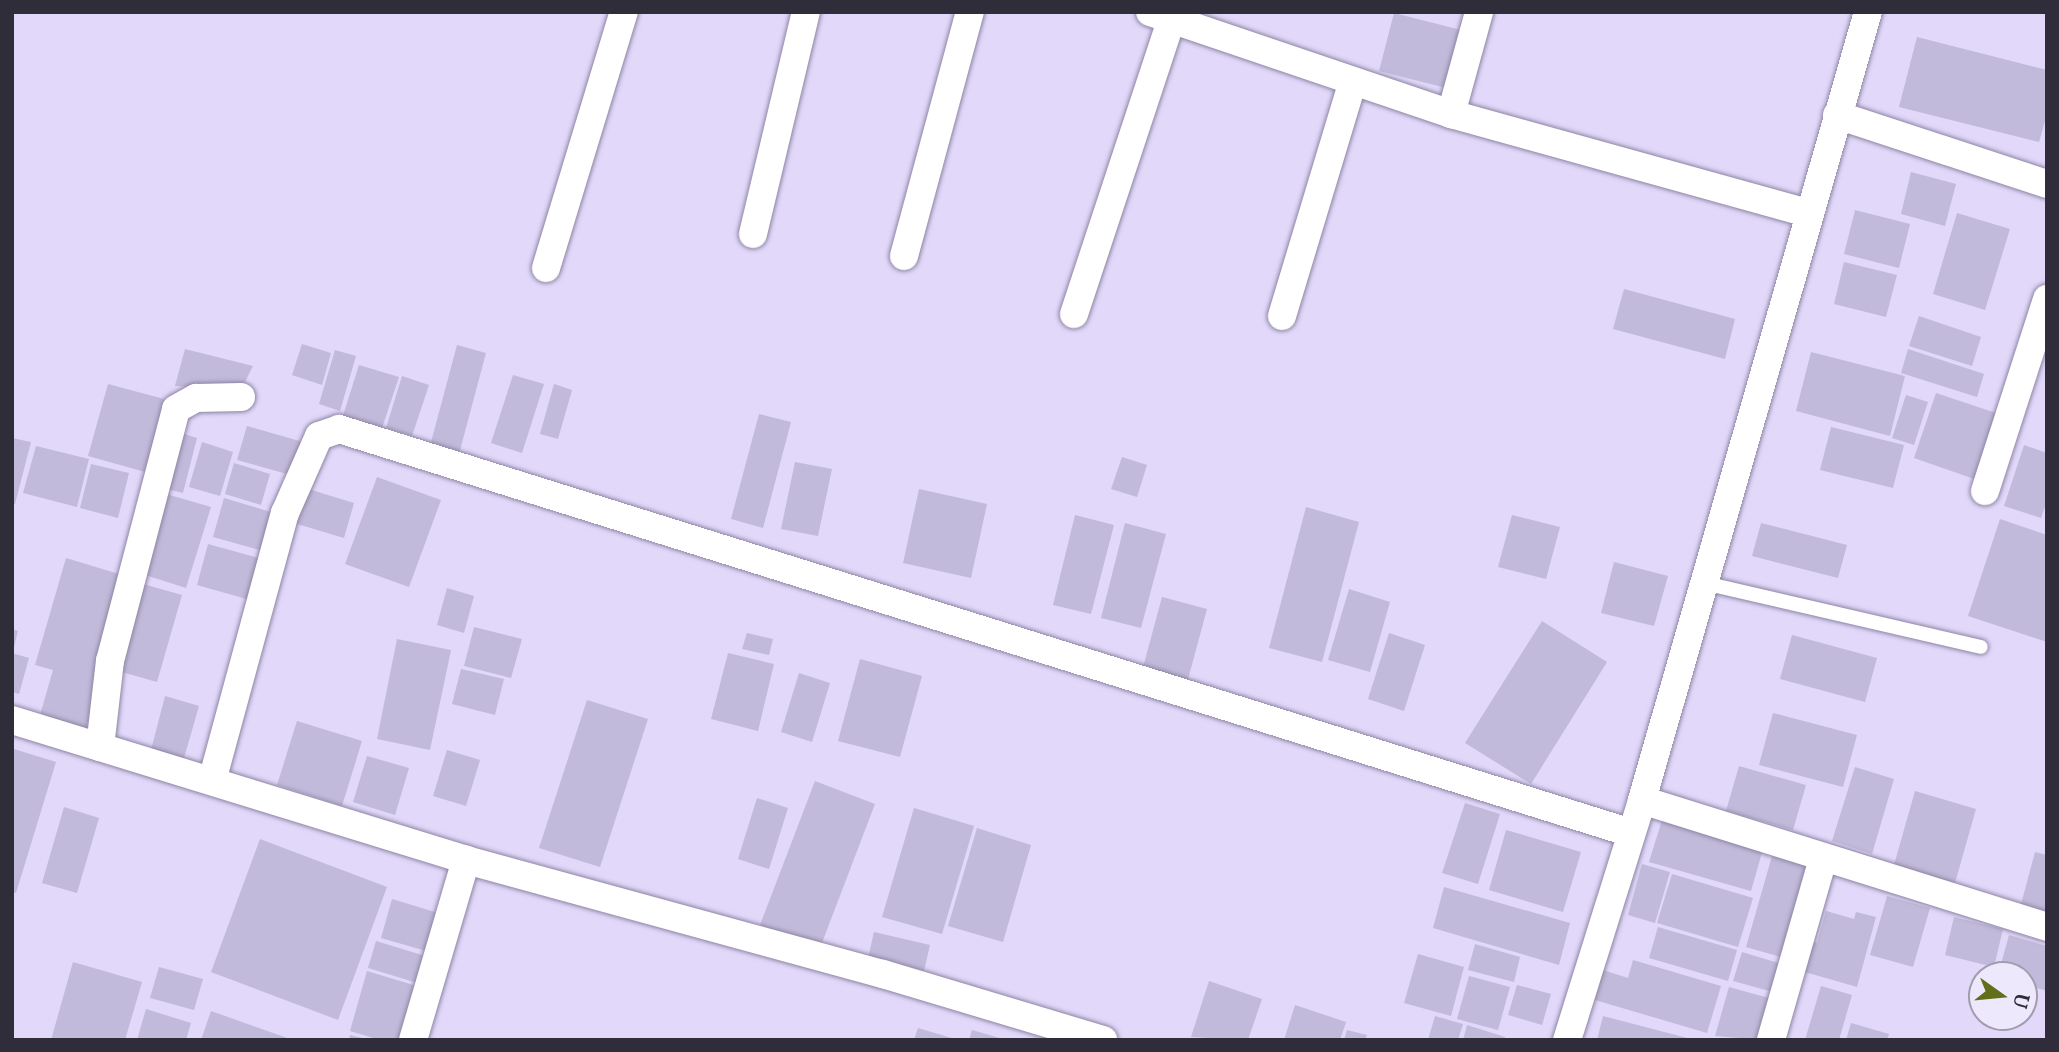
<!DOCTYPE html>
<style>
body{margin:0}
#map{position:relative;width:2059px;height:1052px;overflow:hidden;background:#e1d8fa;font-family:Merriweather,serif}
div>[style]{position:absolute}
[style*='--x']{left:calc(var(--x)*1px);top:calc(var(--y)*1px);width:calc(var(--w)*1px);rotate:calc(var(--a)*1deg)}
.building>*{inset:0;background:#c2bada}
.roads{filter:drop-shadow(0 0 2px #8e85a4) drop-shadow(0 0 2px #8e85a4)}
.lane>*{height:14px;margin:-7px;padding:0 7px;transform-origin:7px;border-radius:7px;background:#fff}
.street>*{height:28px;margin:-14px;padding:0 14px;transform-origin:14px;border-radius:14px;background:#fff}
span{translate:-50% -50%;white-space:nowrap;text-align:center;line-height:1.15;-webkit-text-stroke:5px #ede8fc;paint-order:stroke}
.frame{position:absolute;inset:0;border:14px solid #302d3a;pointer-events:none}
.north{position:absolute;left:1968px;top:961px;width:70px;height:70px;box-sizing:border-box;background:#ede8fc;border:2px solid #a19dae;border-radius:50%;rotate:105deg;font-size:19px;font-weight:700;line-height:28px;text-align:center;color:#302d3a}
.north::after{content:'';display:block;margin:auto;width:24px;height:32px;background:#626e18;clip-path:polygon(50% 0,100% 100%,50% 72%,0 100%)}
</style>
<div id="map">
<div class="building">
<div style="clip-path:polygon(1394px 13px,1461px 30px,1446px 88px,1379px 71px)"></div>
<div style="clip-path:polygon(1917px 37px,2047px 70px,2047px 114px,2039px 142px,1899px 107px)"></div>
<div style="clip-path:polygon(1911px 172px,1956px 184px,1945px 226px,1901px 214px)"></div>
<div style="clip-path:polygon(1855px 210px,1910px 224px,1899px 268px,1844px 254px)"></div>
<div style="clip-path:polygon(1957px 213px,2010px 229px,1985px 310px,1933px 294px)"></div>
<div style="clip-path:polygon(1844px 262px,1897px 275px,1886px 317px,1834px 304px)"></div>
<div style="clip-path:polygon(1624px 289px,1735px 319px,1725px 359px,1613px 329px)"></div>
<div style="clip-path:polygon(1919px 316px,1981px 337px,1972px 366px,1909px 346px)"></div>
<div style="clip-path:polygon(302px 344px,331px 353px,322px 385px,292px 375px)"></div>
<div style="clip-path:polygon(457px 345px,486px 353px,459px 454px,430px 446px)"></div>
<div style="clip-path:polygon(185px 349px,253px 366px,242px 388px,175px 386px)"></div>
<div style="clip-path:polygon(1908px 349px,1984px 374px,1977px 397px,1901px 373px)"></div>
<div style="clip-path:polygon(335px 350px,356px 356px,340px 411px,319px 404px)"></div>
<div style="clip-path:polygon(1811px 352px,1905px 376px,1890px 436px,1796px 411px)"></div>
<div style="clip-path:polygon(359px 365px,399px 377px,381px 431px,342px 419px)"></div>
<div style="clip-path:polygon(513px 375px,544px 384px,522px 453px,491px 443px)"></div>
<div style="clip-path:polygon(402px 376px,429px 385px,412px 436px,386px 428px)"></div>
<div style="clip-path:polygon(108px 384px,164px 399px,145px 472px,88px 456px)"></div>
<div style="clip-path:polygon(554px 384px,572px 390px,558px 439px,540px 434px)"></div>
<div style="clip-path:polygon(1936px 393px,2002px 415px,1980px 481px,1914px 458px)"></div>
<div style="clip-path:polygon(1906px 395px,1928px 402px,1914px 445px,1892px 438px)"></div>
<div style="clip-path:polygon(759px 414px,791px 422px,763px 528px,731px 519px)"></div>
<div style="clip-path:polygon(247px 426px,303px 442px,294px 476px,237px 460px)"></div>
<div style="clip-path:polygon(1831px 427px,1904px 445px,1893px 488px,1820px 470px)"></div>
<div style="clip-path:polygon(178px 432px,197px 438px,183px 493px,163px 488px)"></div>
<div style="clip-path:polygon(12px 438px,31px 442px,15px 504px,12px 504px)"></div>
<div style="clip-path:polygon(202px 442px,233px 452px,220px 496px,189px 487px)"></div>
<div style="clip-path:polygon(2024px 445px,2047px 453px,2047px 501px,2041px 518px,2004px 506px)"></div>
<div style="clip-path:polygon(36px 446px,89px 459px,77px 507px,23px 493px)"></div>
<div style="clip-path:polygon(1122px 457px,1147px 465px,1137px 497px,1111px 489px)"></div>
<div style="clip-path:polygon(795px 462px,832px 469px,818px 536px,781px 529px)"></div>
<div style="clip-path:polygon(234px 463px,270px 474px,261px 505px,225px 494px)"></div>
<div style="clip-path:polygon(91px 464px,129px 473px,118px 518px,80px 508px)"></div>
<div style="clip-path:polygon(377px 477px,441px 500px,409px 587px,345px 564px)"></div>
<div style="clip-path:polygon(305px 488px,354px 503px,344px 538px,294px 523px)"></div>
<div style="clip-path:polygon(919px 489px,987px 504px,971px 578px,903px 563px)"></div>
<div style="clip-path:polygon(166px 494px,211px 507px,186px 588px,142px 574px)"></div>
<div style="clip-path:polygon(224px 498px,274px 513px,263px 551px,213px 537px)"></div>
<div style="clip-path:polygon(1306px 507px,1359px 522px,1322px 662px,1269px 648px)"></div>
<div style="clip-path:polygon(1075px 515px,1114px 525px,1091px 614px,1053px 605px)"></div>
<div style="clip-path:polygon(1512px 515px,1560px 527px,1546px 579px,1498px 567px)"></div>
<div style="clip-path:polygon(2000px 519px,2047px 535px,2047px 642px,1968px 616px)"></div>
<div style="clip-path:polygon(1125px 523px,1166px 534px,1141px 628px,1101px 618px)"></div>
<div style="clip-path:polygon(1761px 523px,1847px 545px,1838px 578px,1752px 556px)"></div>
<div style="clip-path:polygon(208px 544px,262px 559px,250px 600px,197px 585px)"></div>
<div style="clip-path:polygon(66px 558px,129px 577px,86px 728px,40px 715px,53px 670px,35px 665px)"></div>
<div style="clip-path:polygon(1614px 562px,1668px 576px,1654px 626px,1601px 613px)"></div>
<div style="clip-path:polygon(136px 582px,182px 595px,157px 682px,111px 669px)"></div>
<div style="clip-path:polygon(447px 588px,474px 596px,464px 633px,437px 625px)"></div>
<div style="clip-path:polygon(1349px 589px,1390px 602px,1370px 672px,1328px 660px)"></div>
<div style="clip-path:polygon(1162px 597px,1207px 609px,1187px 683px,1142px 671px)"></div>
<div style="clip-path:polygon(1542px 621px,1607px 662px,1531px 784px,1465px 743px)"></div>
<div style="clip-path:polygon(474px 627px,522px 639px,511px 678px,464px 666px)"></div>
<div style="clip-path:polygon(12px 629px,18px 631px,13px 651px,12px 651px)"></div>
<div style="clip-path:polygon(747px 633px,773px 639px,769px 655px,742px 649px)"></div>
<div style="clip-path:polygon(1389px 633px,1425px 645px,1404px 711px,1368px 699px)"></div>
<div style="clip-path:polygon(1792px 635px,1877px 658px,1865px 702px,1780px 679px)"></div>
<div style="clip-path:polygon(397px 639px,451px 650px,430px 750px,377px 739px)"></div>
<div style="clip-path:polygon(12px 653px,29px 658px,19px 694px,12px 692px)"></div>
<div style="clip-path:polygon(728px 653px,774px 664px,758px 731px,711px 719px)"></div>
<div style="clip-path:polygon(860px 659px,922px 676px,900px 757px,838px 741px)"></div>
<div style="clip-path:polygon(461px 669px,504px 679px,495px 715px,452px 704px)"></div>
<div style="clip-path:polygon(799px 673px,830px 683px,812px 742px,781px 732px)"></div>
<div style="clip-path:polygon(165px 696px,199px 706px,184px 758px,151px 750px)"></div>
<div style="clip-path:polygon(587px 700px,648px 719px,600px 867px,539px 848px)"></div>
<div style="clip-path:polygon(1773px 713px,1857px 735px,1843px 787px,1759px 765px)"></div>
<div style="clip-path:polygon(297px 721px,362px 741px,342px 806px,277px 785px)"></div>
<div style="clip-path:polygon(14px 749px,56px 762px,16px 893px,12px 892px)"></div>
<div style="clip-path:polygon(447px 750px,480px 760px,466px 806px,433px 796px)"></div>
<div style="clip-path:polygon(367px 756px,409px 768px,395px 815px,353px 802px)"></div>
<div style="clip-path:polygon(1739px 766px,1806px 785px,1793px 830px,1726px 811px)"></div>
<div style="clip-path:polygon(1855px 767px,1894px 779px,1872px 854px,1832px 841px)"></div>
<div style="clip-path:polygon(815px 781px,875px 804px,820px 948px,760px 925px)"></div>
<div style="clip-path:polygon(1915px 791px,1976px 809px,1953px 890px,1892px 872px)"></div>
<div style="clip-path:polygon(757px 798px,788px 808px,769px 869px,738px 859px)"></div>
<div style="clip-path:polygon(1465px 803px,1500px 814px,1478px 884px,1442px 873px)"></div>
<div style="clip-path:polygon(64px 807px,99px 818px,77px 893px,42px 883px)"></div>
<div style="clip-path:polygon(914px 808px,974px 826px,942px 934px,882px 917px)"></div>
<div style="clip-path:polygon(1662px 820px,1763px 849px,1751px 891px,1649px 862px)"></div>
<div style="clip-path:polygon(977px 828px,1031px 845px,1003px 942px,948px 926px)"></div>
<div style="clip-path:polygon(1506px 830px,1581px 852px,1563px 912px,1489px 890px)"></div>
<div style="clip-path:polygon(260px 839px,387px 887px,338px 1020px,211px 972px)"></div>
<div style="clip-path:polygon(2035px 852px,2047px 855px,2047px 916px,2020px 908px)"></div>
<div style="clip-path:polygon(1772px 856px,1816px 869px,1791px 960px,1746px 947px)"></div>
<div style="clip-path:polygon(1642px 864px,1670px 872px,1655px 923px,1628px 915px)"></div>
<div style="clip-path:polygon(1672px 874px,1753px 898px,1738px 947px,1657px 923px)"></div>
<div style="clip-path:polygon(1444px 887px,1570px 923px,1559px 965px,1433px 928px)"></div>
<div style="clip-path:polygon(1887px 896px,1930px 908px,1913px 967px,1870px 955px)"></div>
<div style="clip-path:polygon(392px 899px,445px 915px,433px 953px,381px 938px)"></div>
<div style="clip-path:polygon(1826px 911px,1854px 919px,1856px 912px,1876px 917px,1857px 987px,1798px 970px,1806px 941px,1817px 943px)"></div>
<div style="clip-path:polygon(1954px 917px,2003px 929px,1994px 967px,1945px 955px)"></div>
<div style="clip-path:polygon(1658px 927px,1737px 950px,1728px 981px,1649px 958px)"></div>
<div style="clip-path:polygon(874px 932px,930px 945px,924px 971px,868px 958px)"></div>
<div style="clip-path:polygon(2009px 935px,2047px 946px,2047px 991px,2024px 984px,2024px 975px,1998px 975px)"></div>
<div style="clip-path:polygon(376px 941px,432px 958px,424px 985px,368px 968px)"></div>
<div style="clip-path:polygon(1475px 944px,1520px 957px,1514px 982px,1468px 970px)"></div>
<div style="clip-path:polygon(1742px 952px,1788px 966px,1780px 994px,1733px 981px)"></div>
<div style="clip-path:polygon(1418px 954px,1464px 967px,1451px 1016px,1404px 1003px)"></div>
<div style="clip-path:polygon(1633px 960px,1721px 986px,1707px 1033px,1595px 1000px,1603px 970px,1628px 978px)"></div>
<div style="clip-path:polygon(73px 962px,142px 982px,125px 1040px,51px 1040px)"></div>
<div style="clip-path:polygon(159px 967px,203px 979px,194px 1010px,150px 998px)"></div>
<div style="clip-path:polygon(367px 971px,420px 987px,405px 1040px,380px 1040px,350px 1031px)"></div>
<div style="clip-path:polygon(1469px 976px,1510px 987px,1498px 1030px,1457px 1019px)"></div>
<div style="clip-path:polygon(1209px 981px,1262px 999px,1248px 1040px,1191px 1037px)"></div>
<div style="clip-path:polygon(1517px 985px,1551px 994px,1542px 1025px,1508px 1015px)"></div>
<div style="clip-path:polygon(1821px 986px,1852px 995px,1839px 1040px,1805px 1040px)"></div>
<div style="clip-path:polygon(1729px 987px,1776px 1000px,1765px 1040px,1715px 1036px)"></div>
<div style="clip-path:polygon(1295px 1005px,1346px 1022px,1340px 1040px,1284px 1040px)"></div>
<div style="clip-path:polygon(146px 1009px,191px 1023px,186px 1040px,137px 1040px)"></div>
<div style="clip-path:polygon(211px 1011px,290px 1039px,290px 1040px,201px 1040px)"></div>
<div style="clip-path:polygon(1435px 1016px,1463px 1024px,1458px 1040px,1428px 1040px)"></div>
<div style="clip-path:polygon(1603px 1016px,1691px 1039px,1691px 1040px,1597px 1040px)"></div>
<div style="clip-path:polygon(1851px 1023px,1889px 1034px,1887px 1040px,1846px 1040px)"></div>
<div style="clip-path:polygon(1467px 1025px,1505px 1037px,1504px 1040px,1463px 1040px)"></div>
<div style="clip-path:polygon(918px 1028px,955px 1039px,955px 1040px,914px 1040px)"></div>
<div style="clip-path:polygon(972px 1030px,1003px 1039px,1003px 1040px,969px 1040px)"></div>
<div style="clip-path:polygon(1347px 1030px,1367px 1035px,1365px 1040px,1344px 1040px)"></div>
<div style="clip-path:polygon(350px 1035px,366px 1039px,366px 1040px,349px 1040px)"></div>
</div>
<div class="roads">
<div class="lane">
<div style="--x:1704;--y:583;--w:284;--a:13"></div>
</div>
<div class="street">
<div style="--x:1150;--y:12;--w:318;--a:18.7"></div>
<div style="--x:1451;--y:114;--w:371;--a:15.5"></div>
<div style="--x:1451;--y:114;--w:106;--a:-74.6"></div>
<div style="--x:1837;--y:115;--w:221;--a:18.2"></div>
<div style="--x:753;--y:234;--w:228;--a:-76.6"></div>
<div style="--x:904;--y:256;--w:253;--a:-74.9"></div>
<div style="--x:546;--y:268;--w:268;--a:-73.1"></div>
<div style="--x:1074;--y:314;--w:310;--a:-71.7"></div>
<div style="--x:1282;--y:316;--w:245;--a:-73.2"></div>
<div style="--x:1985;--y:491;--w:202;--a:-72.1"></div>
<div style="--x:12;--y:720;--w:475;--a:17.1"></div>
<div style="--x:466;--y:860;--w:432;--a:15.3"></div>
<div style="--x:883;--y:974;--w:230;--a:16.7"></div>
<div style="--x:100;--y:747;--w:87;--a:-83.4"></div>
<div style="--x:110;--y:661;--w:260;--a:-75.3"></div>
<div style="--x:176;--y:409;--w:23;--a:-29"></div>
<div style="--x:196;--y:398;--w:45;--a:-1.3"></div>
<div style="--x:212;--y:781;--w:278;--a:-74.8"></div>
<div style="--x:285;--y:513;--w:84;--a:-66.2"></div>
<div style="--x:319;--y:436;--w:21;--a:-19"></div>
<div style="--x:339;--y:429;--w:1354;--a:17.36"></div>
<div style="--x:1642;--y:800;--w:424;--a:17.4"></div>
<div style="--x:413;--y:1040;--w:188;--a:-73.6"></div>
<div style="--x:1567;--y:1040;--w:251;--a:-72.6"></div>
<div style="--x:1642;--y:800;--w:820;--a:-74"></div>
<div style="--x:1771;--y:1040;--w:188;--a:-74"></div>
</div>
</div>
<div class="frame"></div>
<div class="north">U</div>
</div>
